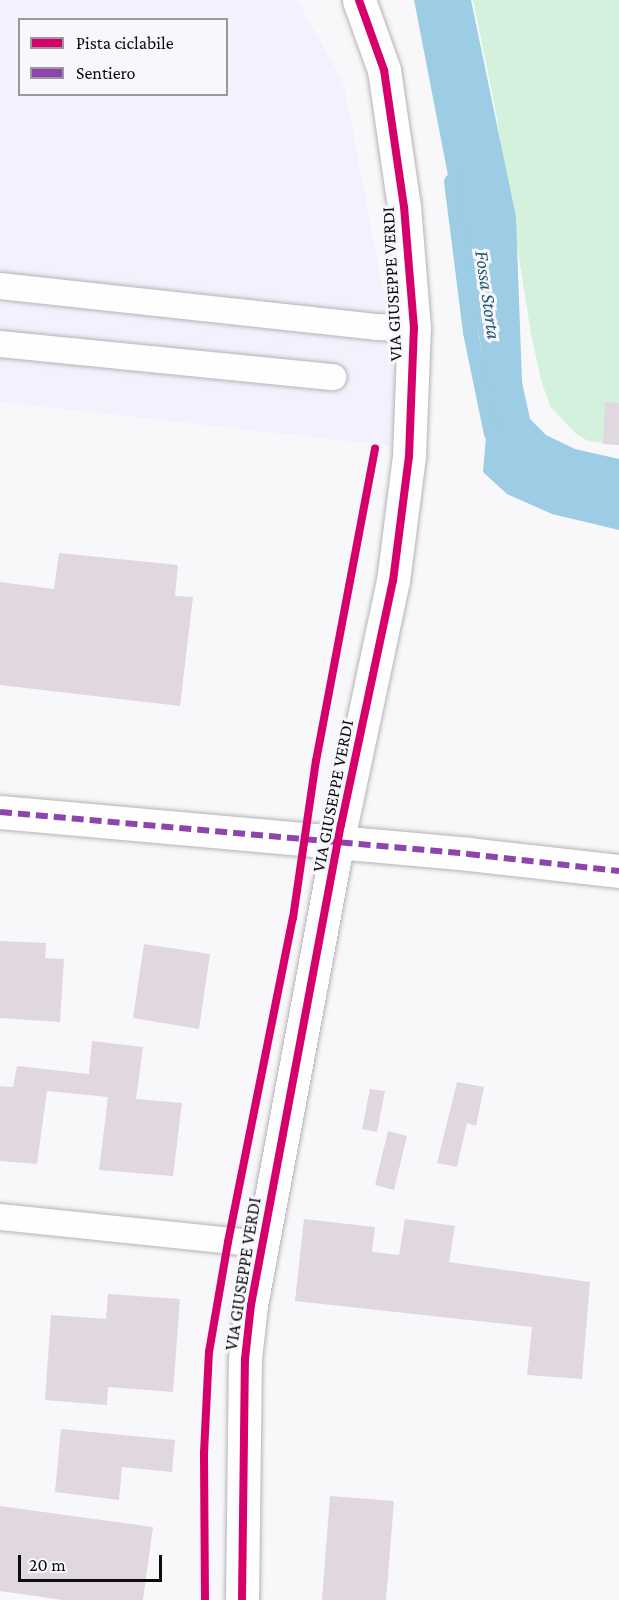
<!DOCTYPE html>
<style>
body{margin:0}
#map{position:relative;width:619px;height:1600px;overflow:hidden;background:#f8f8fb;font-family:"Crimson Pro",serif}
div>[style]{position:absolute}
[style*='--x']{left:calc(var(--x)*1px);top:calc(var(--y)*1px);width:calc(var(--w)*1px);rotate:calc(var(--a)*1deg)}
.industrial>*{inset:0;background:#f5f0fd}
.green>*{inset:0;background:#d4f1de}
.water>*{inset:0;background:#9ccde4}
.stream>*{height:15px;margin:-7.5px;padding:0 7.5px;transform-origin:7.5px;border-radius:7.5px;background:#9ccde4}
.building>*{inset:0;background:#e1d7e0}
.roads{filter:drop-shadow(0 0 2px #b4b4b6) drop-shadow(0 0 2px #b4b4b6)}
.lane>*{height:26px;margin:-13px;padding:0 13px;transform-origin:13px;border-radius:13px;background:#fefefe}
.street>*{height:33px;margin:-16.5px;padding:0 16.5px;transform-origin:16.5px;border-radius:16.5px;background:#fefefe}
.secondary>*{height:33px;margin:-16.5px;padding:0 16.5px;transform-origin:16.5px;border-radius:16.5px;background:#fefefe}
.quiet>*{height:6px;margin-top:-3px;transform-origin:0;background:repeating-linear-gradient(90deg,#8e44ad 0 12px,transparent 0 18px)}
.cycleway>*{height:8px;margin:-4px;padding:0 4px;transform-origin:4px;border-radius:4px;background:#d6006c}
span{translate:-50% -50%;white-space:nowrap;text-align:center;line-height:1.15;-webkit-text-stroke:6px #f7f7fc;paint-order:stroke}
.street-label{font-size:18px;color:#0d0d0e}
.water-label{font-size:20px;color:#235a71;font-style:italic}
.legend{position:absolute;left:18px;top:18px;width:210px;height:78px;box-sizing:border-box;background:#f7f7fc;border:2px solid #99999d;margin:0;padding:8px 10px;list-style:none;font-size:18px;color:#0d0d0e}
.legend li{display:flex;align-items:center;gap:12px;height:30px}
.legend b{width:30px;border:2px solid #99999d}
.scale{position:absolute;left:18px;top:1555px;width:144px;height:27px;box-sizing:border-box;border:3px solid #0d0d0e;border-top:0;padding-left:8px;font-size:18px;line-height:21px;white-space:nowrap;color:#0d0d0e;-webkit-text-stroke:4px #f7f7fc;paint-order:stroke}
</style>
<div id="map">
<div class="industrial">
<div style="clip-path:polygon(evenodd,0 0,298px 0,344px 85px,397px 364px,401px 414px,392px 446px,0 402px,0 0,20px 20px,226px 20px,226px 94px,20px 94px,20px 20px)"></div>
</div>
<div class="green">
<div style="clip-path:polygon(473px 0,619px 0,619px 445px,588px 441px,575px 433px,550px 406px,541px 380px,531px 334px,495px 107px)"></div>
</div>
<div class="water">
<div style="clip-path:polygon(414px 0,471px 0,516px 217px,522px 382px,530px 419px,546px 435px,575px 449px,619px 459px,619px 530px,552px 514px,507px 494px,483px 472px,488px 413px,482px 351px)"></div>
</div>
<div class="stream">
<div style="--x:451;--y:181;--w:152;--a:82.8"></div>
<div style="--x:470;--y:332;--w:103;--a:78.3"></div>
</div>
<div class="building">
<div style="clip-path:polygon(605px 402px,619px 403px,619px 445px,603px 444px)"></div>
<div style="clip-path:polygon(59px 553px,178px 565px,175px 596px,193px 597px,180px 706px,0 685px,0 582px,54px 589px)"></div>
<div style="clip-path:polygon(0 941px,46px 943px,45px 958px,64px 959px,60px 1022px,0 1018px)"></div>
<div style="clip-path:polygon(144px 944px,210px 954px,199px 1029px,133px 1018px)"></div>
<div style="clip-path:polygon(92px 1041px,143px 1047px,136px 1099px,182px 1103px,173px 1176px,99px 1170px,108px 1097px,47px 1091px,37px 1164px,0 1161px,0 1086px,13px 1087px,17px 1066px,89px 1074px)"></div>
<div style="clip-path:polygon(457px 1082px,484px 1087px,476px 1126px,467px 1123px,457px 1167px,437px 1163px)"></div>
<div style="clip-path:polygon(370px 1089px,385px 1091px,377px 1132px,362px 1129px)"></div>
<div style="clip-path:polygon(388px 1131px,407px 1136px,394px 1190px,375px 1185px)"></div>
<div style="clip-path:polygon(304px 1219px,375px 1227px,372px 1252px,399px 1255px,405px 1219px,455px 1226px,449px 1262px,590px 1282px,582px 1379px,527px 1375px,532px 1327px,295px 1301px)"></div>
<div style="clip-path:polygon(108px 1294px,180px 1299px,173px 1392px,108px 1387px,107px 1405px,45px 1400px,51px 1315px,106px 1319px)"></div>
<div style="clip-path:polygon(61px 1429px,175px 1440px,172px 1472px,122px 1467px,119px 1500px,55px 1492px)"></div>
<div style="clip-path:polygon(330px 1496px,394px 1501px,386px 1600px,322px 1600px)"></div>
<div style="clip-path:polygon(0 1506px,153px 1527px,143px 1600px,63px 1600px,0 1591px)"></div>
</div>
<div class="roads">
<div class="lane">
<div style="--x:0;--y:286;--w:378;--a:6.2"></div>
<div style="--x:376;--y:327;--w:38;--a:2"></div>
<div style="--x:0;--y:344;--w:335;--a:5.7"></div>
<div style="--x:0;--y:1217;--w:262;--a:5.9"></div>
</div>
<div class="street">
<div style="--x:0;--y:812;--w:470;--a:5.1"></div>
<div style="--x:468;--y:854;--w:152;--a:6.4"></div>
</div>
<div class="secondary">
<div style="--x:242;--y:1600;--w:241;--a:-89.3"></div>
<div style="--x:245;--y:1359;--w:54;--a:-83.7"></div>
<div style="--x:251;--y:1305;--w:488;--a:-79.4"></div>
<div style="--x:341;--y:825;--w:249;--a:-78"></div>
<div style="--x:393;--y:581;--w:126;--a:-82.7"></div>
<div style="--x:409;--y:456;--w:128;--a:-87.8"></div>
<div style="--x:414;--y:328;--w:121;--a:-94.7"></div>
<div style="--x:404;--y:207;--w:138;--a:-98.3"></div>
<div style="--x:384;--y:70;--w:74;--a:-109.7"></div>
</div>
</div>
<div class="quiet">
<div style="--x:0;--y:812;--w:470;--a:5.1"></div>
<div style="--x:468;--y:854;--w:152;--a:6.4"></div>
</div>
<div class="cycleway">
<div style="--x:205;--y:1600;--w:147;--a:-90.4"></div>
<div style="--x:204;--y:1453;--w:101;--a:-87.2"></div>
<div style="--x:209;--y:1352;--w:112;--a:-80.2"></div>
<div style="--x:228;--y:1242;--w:330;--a:-78.7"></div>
<div style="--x:293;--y:918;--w:159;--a:-81.7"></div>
<div style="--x:316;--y:761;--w:318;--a:-79.3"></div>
<div style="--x:242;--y:1600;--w:241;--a:-89.3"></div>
<div style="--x:245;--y:1359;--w:54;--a:-83.7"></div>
<div style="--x:251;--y:1305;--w:488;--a:-79.4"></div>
<div style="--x:341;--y:825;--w:249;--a:-78"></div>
<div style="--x:393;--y:581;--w:126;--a:-82.7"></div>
<div style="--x:409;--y:456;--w:128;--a:-87.8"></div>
<div style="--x:414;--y:328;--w:121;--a:-94.7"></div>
<div style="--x:404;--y:207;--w:138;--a:-98.3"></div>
<div style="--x:384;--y:70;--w:74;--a:-109.7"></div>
</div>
<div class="street-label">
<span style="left:392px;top:284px;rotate:-93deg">VIA GIUSEPPE VERDI</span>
<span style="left:333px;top:796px;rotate:-79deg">VIA GIUSEPPE VERDI</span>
<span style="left:243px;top:1274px;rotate:-81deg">VIA GIUSEPPE VERDI</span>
</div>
<div class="water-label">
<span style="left:488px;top:295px;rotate:82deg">Fossa Storta</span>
</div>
<ul class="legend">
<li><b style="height:8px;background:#d6006c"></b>Pista ciclabile</li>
<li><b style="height:8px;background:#8e44ad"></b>Sentiero</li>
</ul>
<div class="scale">20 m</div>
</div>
